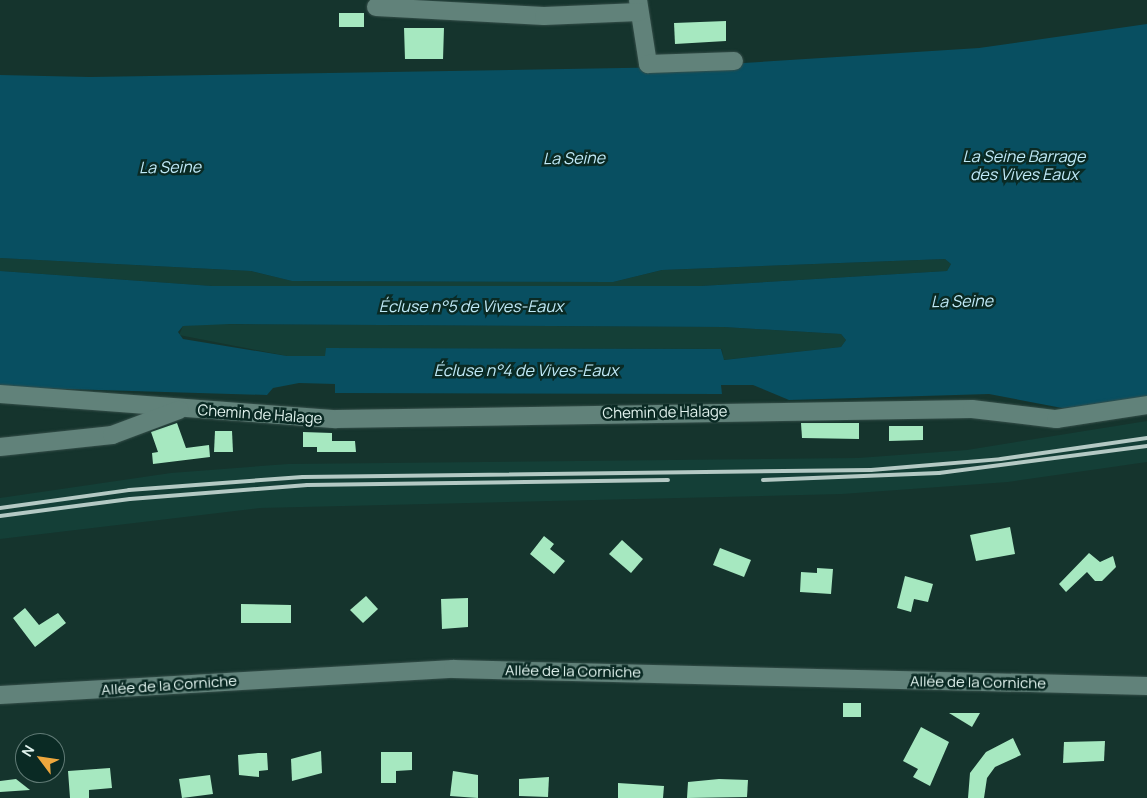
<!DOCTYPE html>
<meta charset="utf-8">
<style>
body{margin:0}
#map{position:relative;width:1147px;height:798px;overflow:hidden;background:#15342d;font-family:Manrope,sans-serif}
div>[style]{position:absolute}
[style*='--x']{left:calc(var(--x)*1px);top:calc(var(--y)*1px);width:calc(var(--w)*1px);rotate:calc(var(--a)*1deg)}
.built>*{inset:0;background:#143f37}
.water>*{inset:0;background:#084f61}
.building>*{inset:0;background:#a6e8c0}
.roads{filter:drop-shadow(0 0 1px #364f4a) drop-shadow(0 0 1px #364f4a)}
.minor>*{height:18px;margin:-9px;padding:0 9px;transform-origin:9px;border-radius:9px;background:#61827a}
.rail>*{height:4px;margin:-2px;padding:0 2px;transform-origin:2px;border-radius:2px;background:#b4c9c4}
span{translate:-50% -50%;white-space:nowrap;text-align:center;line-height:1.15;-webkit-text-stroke:5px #0a2a24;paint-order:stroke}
.street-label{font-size:15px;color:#e1f3ee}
.water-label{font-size:16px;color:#c1eaf8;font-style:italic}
.north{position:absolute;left:15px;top:733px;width:50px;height:50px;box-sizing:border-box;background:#0a2a24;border:1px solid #607a75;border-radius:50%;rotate:301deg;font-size:14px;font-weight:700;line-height:20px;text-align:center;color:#e1f3ee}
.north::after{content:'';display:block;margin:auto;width:18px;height:22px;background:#eea73d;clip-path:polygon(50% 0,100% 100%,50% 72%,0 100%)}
</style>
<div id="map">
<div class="built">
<div style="clip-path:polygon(0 258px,251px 271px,292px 281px,613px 282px,662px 270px,945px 259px,951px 264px,947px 271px,701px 286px,212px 286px,0 271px)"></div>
<div style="clip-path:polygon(204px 324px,724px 327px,841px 334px,846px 340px,841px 347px,723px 360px,722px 349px,327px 348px,326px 356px,287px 356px,179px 335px,183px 326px)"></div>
<div style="clip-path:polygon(1147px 421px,1147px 462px,1008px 482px,842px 494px,260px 508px,0 539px,0 498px,171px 473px,288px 464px,858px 458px,967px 450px)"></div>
</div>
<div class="water">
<div style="clip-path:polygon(evenodd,1147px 24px,1147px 397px,1118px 405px,1062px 408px,989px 394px,789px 400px,753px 385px,721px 385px,722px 394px,335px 393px,335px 384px,299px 383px,273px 388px,267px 395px,0 387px,0 271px,212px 286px,701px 286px,947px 271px,951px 264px,945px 259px,662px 270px,613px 282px,292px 281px,251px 271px,0 258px,0 75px,90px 77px,680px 67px,979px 48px,1147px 24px,231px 324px,724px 327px,841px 334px,846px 340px,841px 347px,724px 360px,721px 349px,326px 348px,325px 356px,287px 356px,183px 339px,178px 332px,183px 326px,231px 324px)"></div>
</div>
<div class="building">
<div style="clip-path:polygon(339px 13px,364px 13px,364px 27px,339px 27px)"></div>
<div style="clip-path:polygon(726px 21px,726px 41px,675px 44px,674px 23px)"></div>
<div style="clip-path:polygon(404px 28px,444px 28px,443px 59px,405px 59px)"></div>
<div style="clip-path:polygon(177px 423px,186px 448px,209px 445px,210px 457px,153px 464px,152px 453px,158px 452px,151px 432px)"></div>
<div style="clip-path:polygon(801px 423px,859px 423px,859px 439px,802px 438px)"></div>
<div style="clip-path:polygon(889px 426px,923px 426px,923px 440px,889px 441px)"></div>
<div style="clip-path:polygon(215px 431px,232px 431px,233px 452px,214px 452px)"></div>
<div style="clip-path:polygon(303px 432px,332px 433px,332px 441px,355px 441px,356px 452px,317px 452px,317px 447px,303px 447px)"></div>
<div style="clip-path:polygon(1010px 527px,1015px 554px,976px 561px,970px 535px)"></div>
<div style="clip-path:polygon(544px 536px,554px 544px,550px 549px,565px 561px,554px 574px,530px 554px)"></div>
<div style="clip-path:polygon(622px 540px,643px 559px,631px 573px,609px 554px)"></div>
<div style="clip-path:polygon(720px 548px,751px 560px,744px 577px,713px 565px)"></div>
<div style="clip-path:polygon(1089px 553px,1100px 562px,1113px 556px,1116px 567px,1102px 581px,1095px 581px,1087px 572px,1066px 592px,1059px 584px)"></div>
<div style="clip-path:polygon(817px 568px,833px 569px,831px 594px,800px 592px,801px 572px,817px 573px)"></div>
<div style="clip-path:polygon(905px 576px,933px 584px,928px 602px,914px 599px,911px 612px,897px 608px)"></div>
<div style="clip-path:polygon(366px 596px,378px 609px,363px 623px,350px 610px)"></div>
<div style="clip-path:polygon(468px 598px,468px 627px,442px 629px,441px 599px)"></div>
<div style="clip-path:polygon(241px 604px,291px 605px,291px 623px,241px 623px)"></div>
<div style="clip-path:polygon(25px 608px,39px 625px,58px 613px,66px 623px,35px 647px,13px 618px)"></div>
<div style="clip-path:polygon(843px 703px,861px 703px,861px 717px,843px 717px)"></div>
<div style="clip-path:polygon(949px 713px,980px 713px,972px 727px)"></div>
<div style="clip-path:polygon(921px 727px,949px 742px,930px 786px,913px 777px,918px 769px,903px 761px)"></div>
<div style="clip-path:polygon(1013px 738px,1021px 755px,995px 767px,987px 778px,984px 798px,968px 798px,970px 773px,986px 752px)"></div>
<div style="clip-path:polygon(1105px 741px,1104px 761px,1063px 763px,1064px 742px)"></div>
<div style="clip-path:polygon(321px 751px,322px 773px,292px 781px,291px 759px)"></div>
<div style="clip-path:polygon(381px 752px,412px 752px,412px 770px,396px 771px,396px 783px,381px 783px)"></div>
<div style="clip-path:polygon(258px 753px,267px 753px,268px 770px,259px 771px,259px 777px,239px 775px,238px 755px)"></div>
<div style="clip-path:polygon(110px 768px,112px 788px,89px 790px,89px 798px,70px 798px,68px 771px)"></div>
<div style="clip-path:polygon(453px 771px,478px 775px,478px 798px,450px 796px)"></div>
<div style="clip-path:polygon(210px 775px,213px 794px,182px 798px,179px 779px)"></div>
<div style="clip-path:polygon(549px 777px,548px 797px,519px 796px,519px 779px)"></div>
<div style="clip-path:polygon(16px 779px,30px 790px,0 792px,0 781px)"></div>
<div style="clip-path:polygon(719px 779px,748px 780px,747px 797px,687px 798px,688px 782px)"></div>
<div style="clip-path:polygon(618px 783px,664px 786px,663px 798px,618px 798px)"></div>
</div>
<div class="roads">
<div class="minor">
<div style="--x:638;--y:0;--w:65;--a:81.1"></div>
<div style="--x:648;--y:64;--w:86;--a:-2"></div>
<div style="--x:376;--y:7;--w:168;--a:3.1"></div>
<div style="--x:544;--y:16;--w:95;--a:-2.4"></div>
<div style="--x:0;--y:394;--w:337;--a:4.3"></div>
<div style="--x:336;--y:419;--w:636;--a:-0.9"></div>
<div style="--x:972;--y:409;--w:85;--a:6.8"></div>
<div style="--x:1056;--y:419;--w:92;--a:-8.7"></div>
<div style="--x:0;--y:447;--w:113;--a:-6.1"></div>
<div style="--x:112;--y:435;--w:72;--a:-20.5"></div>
<div style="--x:0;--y:695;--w:454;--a:-3.3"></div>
<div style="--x:453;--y:669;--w:694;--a:1.4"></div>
</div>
</div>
<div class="rail">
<div style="--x:763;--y:480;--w:176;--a:-2.3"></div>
<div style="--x:939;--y:473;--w:210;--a:-7.4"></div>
<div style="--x:0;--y:508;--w:130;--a:-7.9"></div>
<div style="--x:129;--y:490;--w:174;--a:-4.3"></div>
<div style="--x:303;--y:477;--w:568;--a:-0.71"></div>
<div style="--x:871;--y:470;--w:130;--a:-4.8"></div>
<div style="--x:1001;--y:459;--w:148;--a:-8.2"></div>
<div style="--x:0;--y:516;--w:131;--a:-7.5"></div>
<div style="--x:130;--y:499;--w:178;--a:-4.5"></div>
<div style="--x:307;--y:485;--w:361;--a:-0.8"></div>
</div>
<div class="street-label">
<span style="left:665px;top:412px;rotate:-1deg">Chemin de Halage</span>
<span style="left:260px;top:414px;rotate:4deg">Chemin de Halage</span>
<span style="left:573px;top:671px;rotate:1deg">Allée de la Corniche</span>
<span style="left:978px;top:682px;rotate:1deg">Allée de la Corniche</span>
<span style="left:169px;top:685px;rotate:-4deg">Allée de la Corniche</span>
</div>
<div class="water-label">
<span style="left:1024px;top:165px">La Seine Barrage<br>des Vives Eaux</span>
<span style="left:574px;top:158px;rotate:-1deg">La Seine</span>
<span style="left:170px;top:167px;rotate:-1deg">La Seine</span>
<span style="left:962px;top:301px;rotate:-1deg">La Seine</span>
<span style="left:471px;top:306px">Écluse n°5 de Vives-Eaux</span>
<span style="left:526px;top:370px">Écluse n°4 de Vives-Eaux</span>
</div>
<div class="north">N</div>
</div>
